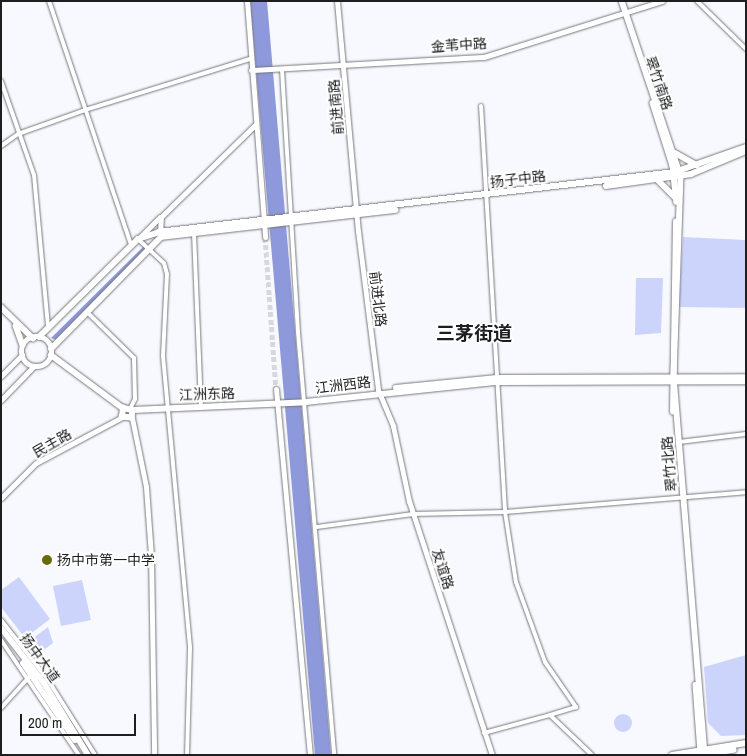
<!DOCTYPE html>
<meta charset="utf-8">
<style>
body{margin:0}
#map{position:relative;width:747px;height:756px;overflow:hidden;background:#f8f9fe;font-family:"Archivo Narrow","Noto Sans SC",sans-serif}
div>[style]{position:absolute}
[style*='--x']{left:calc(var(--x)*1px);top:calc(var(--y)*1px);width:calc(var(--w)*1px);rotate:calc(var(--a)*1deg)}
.green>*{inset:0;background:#ccd4fc}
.round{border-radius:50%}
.water>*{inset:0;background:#8e99db}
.tertiary-tunnel>*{height:5px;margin-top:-2.5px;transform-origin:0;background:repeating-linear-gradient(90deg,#d7d8dd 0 5px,transparent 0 7.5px)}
.roads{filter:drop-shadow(0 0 1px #76777d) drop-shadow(0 0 1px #76777d)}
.minor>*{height:4px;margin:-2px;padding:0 2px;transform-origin:2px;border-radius:2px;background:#fff}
.tertiary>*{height:5px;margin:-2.5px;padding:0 2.5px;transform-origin:2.5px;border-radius:2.5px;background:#fff}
.secondary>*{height:5.5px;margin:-2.75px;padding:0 2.75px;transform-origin:2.75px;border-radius:2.75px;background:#fff}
.secondary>.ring{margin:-2.75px;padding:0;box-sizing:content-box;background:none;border:5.5px solid #fff;border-radius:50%}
.primary>*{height:6px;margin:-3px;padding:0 3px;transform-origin:3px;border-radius:3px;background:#fff}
.dots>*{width:14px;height:14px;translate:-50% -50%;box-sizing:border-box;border:2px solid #fff;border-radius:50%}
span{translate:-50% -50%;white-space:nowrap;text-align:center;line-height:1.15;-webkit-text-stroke:4px #fff;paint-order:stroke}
.street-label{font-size:14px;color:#1d1e20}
.poi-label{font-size:14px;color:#1d1e20}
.left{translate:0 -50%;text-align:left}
.district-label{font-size:19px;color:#1d1e20;font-weight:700}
.frame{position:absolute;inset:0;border:2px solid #1d1e20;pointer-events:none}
.scale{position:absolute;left:20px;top:714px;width:116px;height:22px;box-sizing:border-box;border:2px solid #1d1e20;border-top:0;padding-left:6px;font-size:15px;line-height:18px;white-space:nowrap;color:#1d1e20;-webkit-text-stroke:4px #fff;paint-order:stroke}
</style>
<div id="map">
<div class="green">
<div style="clip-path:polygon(683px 237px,746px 240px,746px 308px,679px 307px)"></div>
<div style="clip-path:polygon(636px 278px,663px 278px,661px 333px,635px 335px)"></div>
<div style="clip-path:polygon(19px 577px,50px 619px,25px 638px,1px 607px,1px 590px)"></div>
<div style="clip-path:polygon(82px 580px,91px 620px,61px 626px,53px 586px)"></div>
<div style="clip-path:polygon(48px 627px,53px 643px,37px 655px,28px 642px)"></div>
<div style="clip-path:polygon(746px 655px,746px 735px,721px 736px,708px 723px,704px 667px)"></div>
<div class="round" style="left:614px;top:714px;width:18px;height:18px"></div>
</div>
<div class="water">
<div style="clip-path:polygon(250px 1px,267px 1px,331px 755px,315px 755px)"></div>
<div style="clip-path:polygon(144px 246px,147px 249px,57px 340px,51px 338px)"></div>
</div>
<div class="tertiary-tunnel">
<div style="--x:265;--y:237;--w:152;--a:85.9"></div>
</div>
<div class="roads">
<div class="minor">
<div style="--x:49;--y:1;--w:257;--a:71.4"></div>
<div style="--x:697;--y:1;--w:69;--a:44.4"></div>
<div style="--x:282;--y:70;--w:262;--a:86.5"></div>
<div style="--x:298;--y:332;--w:425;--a:85.1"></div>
<div style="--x:1;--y:81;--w:100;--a:70.7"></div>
<div style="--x:34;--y:175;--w:153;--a:84.7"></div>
<div style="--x:481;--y:106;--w:407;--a:86.6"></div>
<div style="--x:505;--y:512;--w:71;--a:81.1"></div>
<div style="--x:516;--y:582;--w:85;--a:70.1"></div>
<div style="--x:545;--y:662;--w:55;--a:55.4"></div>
<div style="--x:576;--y:707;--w:27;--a:163"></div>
<div style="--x:1;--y:146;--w:21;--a:-35"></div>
<div style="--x:18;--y:134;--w:71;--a:-19.7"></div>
<div style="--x:85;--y:110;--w:173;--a:-17.2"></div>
<div style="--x:194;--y:233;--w:174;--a:87.7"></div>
<div style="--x:138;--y:239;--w:35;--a:43"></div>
<div style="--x:164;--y:263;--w:11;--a:75"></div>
<div style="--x:167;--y:274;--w:82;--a:92.8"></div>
<div style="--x:163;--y:356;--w:293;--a:84.7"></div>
<div style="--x:190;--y:648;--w:107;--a:91.6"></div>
<div style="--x:88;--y:313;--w:64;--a:44.4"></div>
<div style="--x:134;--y:358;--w:41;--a:88.6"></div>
<div style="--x:135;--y:399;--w:11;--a:117"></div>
<div style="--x:679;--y:442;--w:67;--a:-6.8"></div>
<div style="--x:317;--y:527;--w:97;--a:-7.7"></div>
<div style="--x:413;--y:514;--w:92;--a:-1.2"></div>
<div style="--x:505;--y:512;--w:242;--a:-4.7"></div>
<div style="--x:1;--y:620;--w:76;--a:51.9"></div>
<div style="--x:48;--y:680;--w:89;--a:57.9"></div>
<div style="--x:1;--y:640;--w:139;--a:55.9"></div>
<div style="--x:1;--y:708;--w:43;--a:-47.8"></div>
<div style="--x:484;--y:733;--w:68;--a:-15.3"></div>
<div style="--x:550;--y:715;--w:58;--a:43.6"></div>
</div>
<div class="tertiary">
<div style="--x:247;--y:1;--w:237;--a:85.6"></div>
<div style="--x:337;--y:1;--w:231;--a:84.8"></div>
<div style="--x:358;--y:231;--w:160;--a:82.8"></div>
<div style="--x:378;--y:390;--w:39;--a:67"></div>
<div style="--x:393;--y:426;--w:77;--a:78"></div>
<div style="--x:409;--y:501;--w:267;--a:71.9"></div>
<div style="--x:251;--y:70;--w:233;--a:-3.2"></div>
<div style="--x:484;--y:57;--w:187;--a:-17.5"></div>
<div style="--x:160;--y:234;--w:17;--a:-87"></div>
<div style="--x:161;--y:217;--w:132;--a:-44.4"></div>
<div style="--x:138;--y:239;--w:31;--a:-45"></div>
<div style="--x:1;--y:376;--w:30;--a:-45"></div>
<div style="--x:276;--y:389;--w:368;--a:84.7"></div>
<div style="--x:1;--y:400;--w:47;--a:-45.9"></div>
<div style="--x:132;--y:418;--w:70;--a:78.5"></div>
<div style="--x:146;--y:487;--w:68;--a:85.8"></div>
<div style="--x:151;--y:555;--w:200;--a:89.1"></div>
<div style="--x:1;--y:498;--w:49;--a:-45"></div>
<div style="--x:36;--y:463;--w:98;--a:-28.1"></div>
</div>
<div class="secondary">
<div style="--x:622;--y:1;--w:185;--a:71.4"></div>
<div style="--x:681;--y:176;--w:201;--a:92"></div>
<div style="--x:674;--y:377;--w:377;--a:85.3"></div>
<div style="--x:653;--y:103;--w:66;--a:72.4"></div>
<div style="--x:673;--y:166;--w:36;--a:84"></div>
<div style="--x:675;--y:153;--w:25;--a:29"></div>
<div style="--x:657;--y:179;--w:27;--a:45"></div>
<div style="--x:606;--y:186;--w:86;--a:-8"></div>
<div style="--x:691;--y:174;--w:60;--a:-22.7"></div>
<div style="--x:1;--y:307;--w:45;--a:44.1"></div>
<div style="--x:16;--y:326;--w:20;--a:70"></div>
<div style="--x:39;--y:337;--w:139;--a:-44.7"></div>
<div style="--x:138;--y:239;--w:22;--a:-18"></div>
<div style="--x:159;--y:232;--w:519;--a:-6.63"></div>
<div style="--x:675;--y:172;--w:75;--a:-19.4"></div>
<div class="ring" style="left:22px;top:337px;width:24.5px;height:24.5px"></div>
<div style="--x:51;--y:349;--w:157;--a:-45.5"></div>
<div style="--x:161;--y:237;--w:236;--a:-6.6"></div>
<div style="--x:51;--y:355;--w:89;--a:36.4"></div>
<div style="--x:123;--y:408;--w:10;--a:11"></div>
<div style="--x:133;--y:410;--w:8;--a:97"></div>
<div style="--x:132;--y:418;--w:10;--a:-174"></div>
<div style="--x:122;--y:417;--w:9;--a:-84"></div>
<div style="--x:396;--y:388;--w:101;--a:-5.7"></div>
<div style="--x:497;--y:378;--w:249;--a:-0.2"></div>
<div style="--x:133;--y:410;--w:173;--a:-2.6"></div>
<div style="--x:306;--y:402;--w:192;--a:-6"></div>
<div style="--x:497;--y:382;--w:249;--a:-0.2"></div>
<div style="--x:673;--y:412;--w:190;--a:-89.1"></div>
<div style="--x:696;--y:685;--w:68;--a:85.8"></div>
</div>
<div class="primary">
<div style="--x:1;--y:628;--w:70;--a:52"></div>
<div style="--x:44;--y:683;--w:84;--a:58.6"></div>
<div style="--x:23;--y:663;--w:93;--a:56"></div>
<div style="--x:672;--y:755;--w:75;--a:-9.2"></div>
<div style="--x:701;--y:755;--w:33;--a:-9"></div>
</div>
</div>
<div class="dots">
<div style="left:47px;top:560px;background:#686a09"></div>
</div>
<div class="street-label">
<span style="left:459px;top:45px;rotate:-4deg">金苇中路</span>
<span style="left:659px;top:83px;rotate:71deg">翠竹南路</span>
<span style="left:336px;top:107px;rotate:-95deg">前进南路</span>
<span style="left:518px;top:179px;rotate:-7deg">扬子中路</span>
<span style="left:378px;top:299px;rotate:83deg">前进北路</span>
<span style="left:343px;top:385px;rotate:-7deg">江洲西路</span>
<span style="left:207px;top:394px;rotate:-2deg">江洲东路</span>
<span style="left:52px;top:443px;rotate:-30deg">民主路</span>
<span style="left:669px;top:464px;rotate:-95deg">翠竹北路</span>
<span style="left:443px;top:569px;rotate:72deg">友谊路</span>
<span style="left:40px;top:658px;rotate:54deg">扬中大道</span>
</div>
<div class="poi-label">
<span class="left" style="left:57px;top:560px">扬中市第一中学</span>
</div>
<div class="district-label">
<span style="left:474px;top:334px">三茅街道</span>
</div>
<div class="frame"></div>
<div class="scale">200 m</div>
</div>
